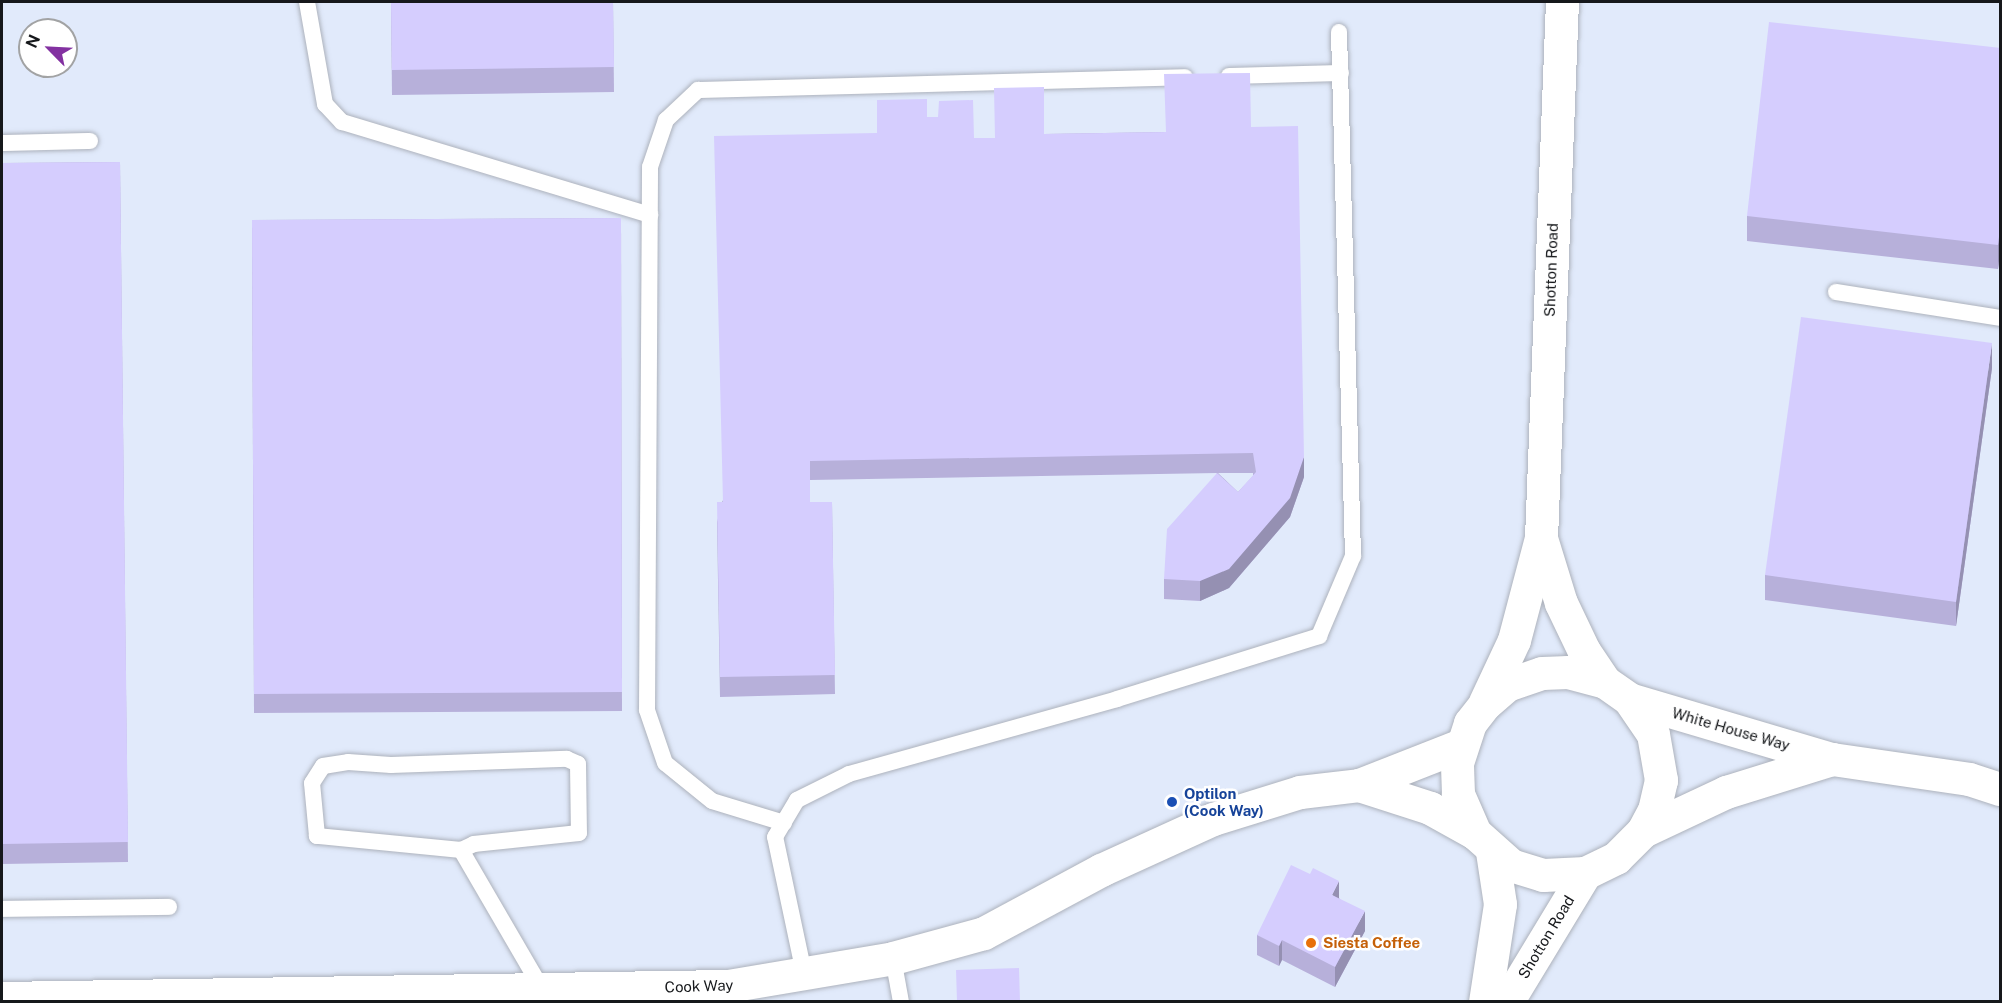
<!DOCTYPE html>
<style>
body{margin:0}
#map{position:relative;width:2002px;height:1003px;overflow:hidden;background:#f2f6fe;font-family:"Public Sans",sans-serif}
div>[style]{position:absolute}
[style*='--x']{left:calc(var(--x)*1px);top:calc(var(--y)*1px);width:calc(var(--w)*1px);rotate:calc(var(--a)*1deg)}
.built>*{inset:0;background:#e1eafb}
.roads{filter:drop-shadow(0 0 2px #adb2bc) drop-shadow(0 0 2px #adb2bc)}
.service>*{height:16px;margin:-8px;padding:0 8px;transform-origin:8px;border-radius:8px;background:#fff}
.minor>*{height:33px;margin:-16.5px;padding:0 16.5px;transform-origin:16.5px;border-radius:16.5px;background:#fff}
.tertiary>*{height:33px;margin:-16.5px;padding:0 16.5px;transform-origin:16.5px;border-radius:16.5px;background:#fff}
.wall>*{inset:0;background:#b7b0da}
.shaded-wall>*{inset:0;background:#9590b2}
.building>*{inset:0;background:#d5cdfe}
.dots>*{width:16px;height:16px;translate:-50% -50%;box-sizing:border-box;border:3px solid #fff;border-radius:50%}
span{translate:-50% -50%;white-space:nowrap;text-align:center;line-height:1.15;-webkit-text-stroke:5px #fff;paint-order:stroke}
.street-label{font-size:15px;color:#16181b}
.transit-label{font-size:15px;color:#164399;font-weight:700}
.left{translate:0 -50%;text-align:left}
.food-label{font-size:15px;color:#c56008;font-weight:700}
.frame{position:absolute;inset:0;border:3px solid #16181b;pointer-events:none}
.north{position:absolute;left:18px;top:18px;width:60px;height:60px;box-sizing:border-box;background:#fff;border:2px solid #a2a3a4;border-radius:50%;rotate:294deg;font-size:16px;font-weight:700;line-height:24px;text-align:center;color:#16181b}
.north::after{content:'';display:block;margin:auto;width:21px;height:27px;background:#8331a1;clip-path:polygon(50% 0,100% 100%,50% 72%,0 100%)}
</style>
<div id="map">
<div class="built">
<div style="clip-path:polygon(evenodd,2px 2px,2000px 2px,2000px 1001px,2px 1002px,2px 2px,30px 30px,66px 30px,66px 66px,30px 66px,30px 30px)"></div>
</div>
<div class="roads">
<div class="service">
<div style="--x:307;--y:2;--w:104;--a:80"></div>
<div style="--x:325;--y:104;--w:25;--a:47"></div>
<div style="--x:342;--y:122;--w:322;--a:16.8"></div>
<div style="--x:1229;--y:76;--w:112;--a:-1.5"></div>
<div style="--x:2;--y:143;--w:88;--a:-1.3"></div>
<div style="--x:1836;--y:292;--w:166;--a:9"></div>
<div style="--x:567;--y:759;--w:12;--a:24"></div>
<div style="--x:578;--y:764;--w:69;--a:89.2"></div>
<div style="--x:579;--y:833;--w:106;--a:174"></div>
<div style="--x:474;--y:844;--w:14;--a:155"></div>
<div style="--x:461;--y:850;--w:145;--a:-174.4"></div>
<div style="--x:317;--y:836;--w:53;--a:-95.4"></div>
<div style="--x:312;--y:783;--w:20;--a:-57"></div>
<div style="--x:323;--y:766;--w:25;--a:-9"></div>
<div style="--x:348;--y:762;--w:43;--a:4"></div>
<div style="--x:391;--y:765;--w:176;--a:-2"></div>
<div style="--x:784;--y:823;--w:75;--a:-163"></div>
<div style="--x:712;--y:801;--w:60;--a:-141"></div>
<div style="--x:665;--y:763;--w:56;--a:-108.8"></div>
<div style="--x:647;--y:710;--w:543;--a:-89.68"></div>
<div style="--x:650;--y:167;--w:50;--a:-71.2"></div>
<div style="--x:666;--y:120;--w:44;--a:-43.2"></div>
<div style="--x:698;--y:90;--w:487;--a:-1.5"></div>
<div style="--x:461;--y:850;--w:161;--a:59.8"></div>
<div style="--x:2;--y:909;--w:167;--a:-0.7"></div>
<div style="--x:893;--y:958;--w:45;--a:79.7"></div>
<div style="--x:804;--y:973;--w:139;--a:-102"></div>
<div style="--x:775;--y:837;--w:43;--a:-59.3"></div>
<div style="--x:797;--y:800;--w:58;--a:-26.6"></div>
<div style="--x:849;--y:774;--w:278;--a:-15.6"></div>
<div style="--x:1117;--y:699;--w:212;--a:-17.3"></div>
<div style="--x:1319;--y:636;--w:87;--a:-67"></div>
<div style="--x:1353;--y:556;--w:524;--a:-91.53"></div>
</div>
<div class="minor">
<div style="--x:1629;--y:699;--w:212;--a:16.5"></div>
<div style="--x:1832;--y:759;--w:138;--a:8.3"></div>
<div style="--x:1969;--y:779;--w:33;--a:18"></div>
<div style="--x:1359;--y:785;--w:75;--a:17.9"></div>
<div style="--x:1430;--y:808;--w:51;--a:29.1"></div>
<div style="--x:1643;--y:831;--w:92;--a:-25.2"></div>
<div style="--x:1726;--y:792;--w:111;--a:-17.3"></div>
<div style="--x:2;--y:998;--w:726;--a:-0.95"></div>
<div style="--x:728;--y:986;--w:167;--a:-9.6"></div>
<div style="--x:893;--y:958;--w:94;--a:-15.4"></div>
<div style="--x:984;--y:933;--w:133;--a:-28.3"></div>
<div style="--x:1101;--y:870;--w:123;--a:-24.5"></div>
<div style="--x:1213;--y:819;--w:91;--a:-17.2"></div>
<div style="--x:1300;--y:792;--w:59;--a:-6.8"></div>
<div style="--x:1359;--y:785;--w:110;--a:-21.4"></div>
</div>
<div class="tertiary">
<div style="--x:1541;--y:538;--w:68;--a:72.9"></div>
<div style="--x:1561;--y:603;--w:53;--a:64.4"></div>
<div style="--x:1584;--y:651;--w:37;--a:56"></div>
<div style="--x:1605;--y:682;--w:29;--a:35"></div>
<div style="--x:1629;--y:699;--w:42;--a:55.6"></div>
<div style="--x:1653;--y:734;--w:47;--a:80.1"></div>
<div style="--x:1661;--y:780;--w:31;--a:103"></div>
<div style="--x:1654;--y:810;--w:24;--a:118"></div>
<div style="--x:1643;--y:831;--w:38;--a:135"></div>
<div style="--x:1616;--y:858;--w:34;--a:154"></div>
<div style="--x:1585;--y:873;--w:42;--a:177.3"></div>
<div style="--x:1543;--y:875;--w:34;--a:-163"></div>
<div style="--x:1511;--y:865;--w:48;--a:-138.4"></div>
<div style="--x:1475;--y:833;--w:43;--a:-113.6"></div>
<div style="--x:1458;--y:794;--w:31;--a:-92"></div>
<div style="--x:1457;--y:763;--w:42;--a:-72"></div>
<div style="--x:1470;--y:723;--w:24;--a:-52"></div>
<div style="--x:1485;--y:704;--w:29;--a:-41"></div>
<div style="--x:1507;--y:685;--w:37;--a:-19"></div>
<div style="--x:1542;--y:673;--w:26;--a:-2"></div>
<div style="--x:1568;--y:672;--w:38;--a:15"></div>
<div style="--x:1485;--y:702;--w:68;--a:-64.9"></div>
<div style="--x:1514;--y:640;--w:106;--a:-75.2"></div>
<div style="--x:1541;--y:538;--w:536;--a:-87.76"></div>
<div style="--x:1485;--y:1002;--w:99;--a:-81.3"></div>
<div style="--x:1500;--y:904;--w:53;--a:-98.7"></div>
<div style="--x:1507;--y:1002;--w:151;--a:-58.8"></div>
</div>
</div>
<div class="wall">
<div style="clip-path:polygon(391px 2px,613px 2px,614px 92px,392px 95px)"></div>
<div style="clip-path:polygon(2001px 48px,2001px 244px,1998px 269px,1747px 241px,1747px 216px)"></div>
<div style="clip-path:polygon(evenodd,927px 117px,974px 138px,995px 138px,1044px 134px,1165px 132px,1251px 127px,1304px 477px,1290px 517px,1229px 588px,1200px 601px,1164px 599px,1164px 579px,1217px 473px,810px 480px,810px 502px,832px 502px,835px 694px,720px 697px,717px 522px,722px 502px,927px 117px,1218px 473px,1253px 473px,1253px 476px,1238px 492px,1218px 473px)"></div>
<div style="clip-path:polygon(120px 162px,128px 862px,2px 864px,2px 163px)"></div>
<div style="clip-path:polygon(621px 218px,622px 711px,254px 713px,252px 220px)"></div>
<div style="clip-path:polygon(1992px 368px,1956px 626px,1765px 600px,1765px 575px)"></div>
<div style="clip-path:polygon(1339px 898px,1365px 931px,1335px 987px,1282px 960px,1279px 966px,1257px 955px,1257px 935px)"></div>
</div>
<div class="shaded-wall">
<div style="clip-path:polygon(2001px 219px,2001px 244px,1998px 269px,1998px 245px)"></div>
<div style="clip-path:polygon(1992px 343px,1992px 368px,1956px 626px,1956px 602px)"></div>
<div style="clip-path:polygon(1304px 457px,1304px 477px,1290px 517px,1229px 588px,1200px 601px,1200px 581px)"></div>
<div style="clip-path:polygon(1339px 881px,1339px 900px,1332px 895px)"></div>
<div style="clip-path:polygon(1365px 911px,1365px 931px,1335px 987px,1335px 967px)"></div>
<div style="clip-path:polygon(1282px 940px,1282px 960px,1279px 966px,1279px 946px)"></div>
</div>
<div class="building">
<div style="clip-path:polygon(391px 2px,613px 2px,614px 67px,392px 70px)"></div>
<div style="clip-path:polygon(1769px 22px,2001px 48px,2001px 219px,1998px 245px,1747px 216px)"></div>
<div style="clip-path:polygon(1250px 73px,1251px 127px,1298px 126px,1304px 457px,1290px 498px,1229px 569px,1200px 581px,1164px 579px,1167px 529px,1217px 473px,1238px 492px,1256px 472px,1253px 453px,810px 461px,810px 502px,832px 502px,835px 675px,720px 677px,717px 502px,723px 502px,714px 136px,877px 133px,877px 100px,927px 99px,927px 117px,938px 117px,939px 101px,973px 100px,974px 138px,995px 138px,994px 88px,1044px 87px,1044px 134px,1166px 132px,1164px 74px)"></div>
<div style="clip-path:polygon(120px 162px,128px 842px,2px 844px,2px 163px)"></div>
<div style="clip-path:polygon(621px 218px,622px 692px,254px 694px,252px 220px)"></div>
<div style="clip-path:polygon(1801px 317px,1992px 343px,1956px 602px,1765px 575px)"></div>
<div style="clip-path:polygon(1291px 865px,1310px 874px,1313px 868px,1339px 881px,1332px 895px,1365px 911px,1335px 967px,1282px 940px,1279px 946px,1257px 935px)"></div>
<div style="clip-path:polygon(1019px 968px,1020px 1002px,957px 1002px,956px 970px)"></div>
</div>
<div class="dots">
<div style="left:1172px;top:802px;background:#1a4fb4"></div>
<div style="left:1311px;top:943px;background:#e8710a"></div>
</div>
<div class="street-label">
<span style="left:1551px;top:270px;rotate:-88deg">Shotton Road</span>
<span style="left:1731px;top:729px;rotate:16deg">White House Way</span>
<span style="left:1546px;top:937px;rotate:-59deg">Shotton Road</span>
<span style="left:699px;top:986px;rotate:-2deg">Cook Way</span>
</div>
<div class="transit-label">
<span class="left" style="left:1184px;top:802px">Optilon<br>(Cook Way)</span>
</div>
<div class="food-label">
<span class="left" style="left:1323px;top:943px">Siesta Coffee</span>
</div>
<div class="frame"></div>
<div class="north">N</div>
</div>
